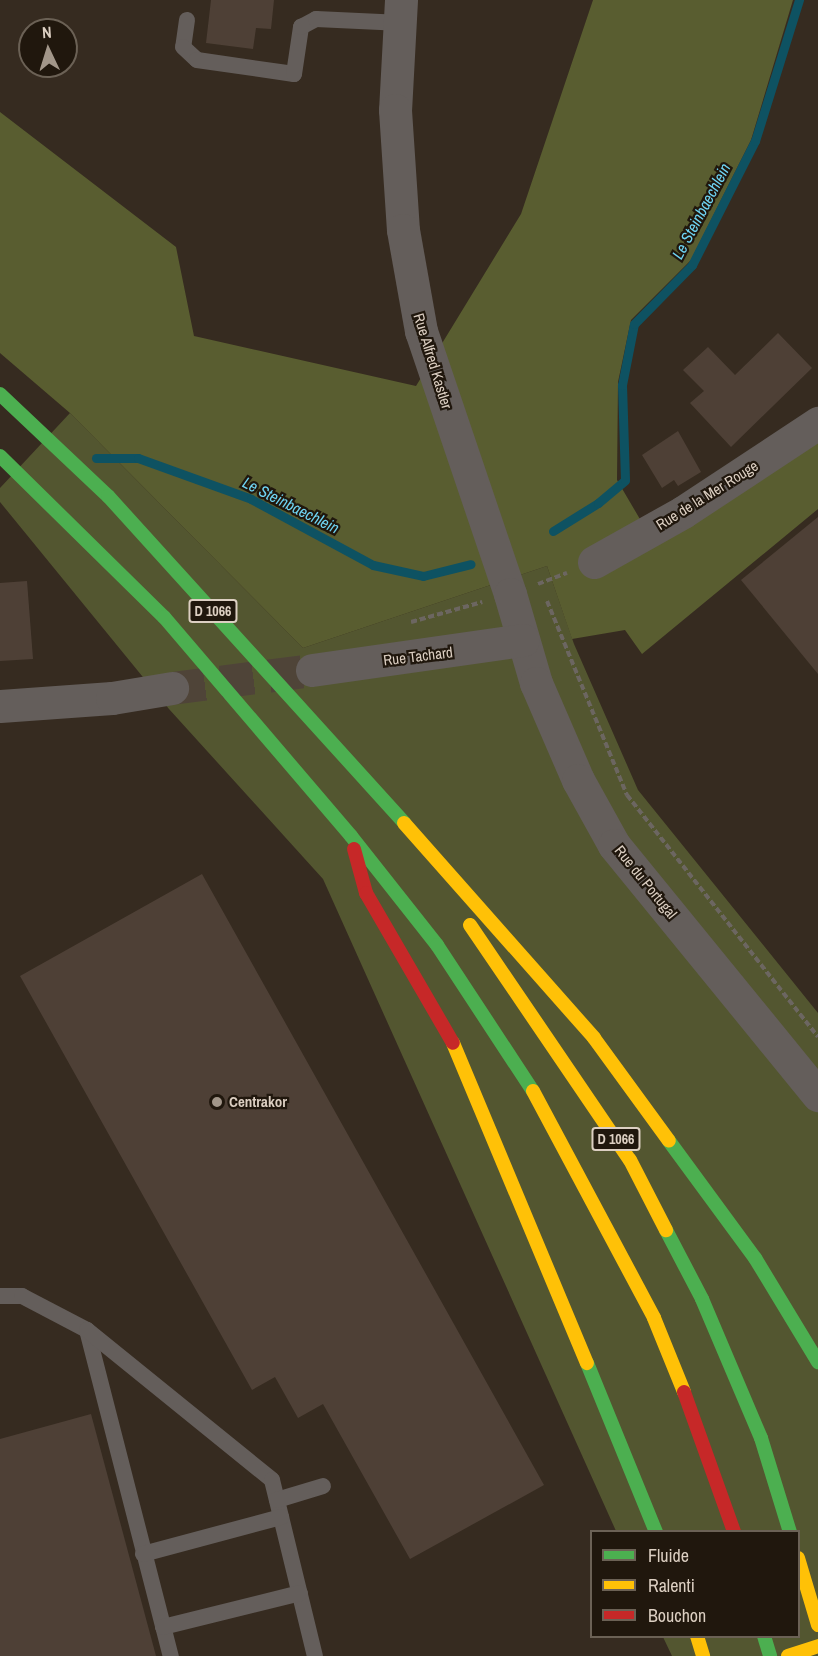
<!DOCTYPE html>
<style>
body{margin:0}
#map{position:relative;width:818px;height:1656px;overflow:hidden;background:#362b20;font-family:"Archivo Narrow",sans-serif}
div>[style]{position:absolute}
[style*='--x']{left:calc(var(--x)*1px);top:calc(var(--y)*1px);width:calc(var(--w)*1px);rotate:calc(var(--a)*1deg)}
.green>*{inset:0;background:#535630}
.forest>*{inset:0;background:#595d30}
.stream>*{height:9px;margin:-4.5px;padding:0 4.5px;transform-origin:4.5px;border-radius:4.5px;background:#0e5262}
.building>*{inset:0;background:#4e4036}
.street-tunnel>*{height:33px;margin-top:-16.5px;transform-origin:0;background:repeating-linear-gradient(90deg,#4f4438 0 33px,transparent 0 49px)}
.path>*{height:4px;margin-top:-2px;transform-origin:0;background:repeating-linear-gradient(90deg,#6c6661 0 6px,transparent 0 9px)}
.lane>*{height:16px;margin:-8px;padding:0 8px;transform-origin:8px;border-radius:8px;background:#645e5b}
.street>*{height:33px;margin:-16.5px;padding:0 16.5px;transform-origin:16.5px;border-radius:16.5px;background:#645e5b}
.fast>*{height:14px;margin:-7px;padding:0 7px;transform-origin:7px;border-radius:7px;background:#4caf50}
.slow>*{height:14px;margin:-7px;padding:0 7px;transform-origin:7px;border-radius:7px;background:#ffc107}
.jam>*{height:14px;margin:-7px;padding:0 7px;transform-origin:7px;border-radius:7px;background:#c62828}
.dots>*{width:16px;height:16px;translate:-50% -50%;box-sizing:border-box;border:3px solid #20170d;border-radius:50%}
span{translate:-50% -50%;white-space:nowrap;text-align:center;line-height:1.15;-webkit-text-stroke:4.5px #20170d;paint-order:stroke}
.shield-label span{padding:2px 4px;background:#20170d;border:2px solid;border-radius:4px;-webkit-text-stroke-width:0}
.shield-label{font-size:14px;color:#dccfc2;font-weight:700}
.street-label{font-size:15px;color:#dccfc2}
.poi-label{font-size:15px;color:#dccfc2;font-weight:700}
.left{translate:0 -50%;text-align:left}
.water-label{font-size:16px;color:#6fd4f3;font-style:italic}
.legend{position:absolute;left:590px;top:1530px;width:210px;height:108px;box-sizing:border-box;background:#20170d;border:2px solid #6b6155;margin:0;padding:8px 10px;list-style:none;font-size:18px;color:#dccfc2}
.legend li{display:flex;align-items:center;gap:12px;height:30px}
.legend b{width:30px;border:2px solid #6b6155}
.north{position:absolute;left:18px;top:18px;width:60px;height:60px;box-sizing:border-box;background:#20170d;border:2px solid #6b6155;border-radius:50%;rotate:356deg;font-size:16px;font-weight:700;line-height:24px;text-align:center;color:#dccfc2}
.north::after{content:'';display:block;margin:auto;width:21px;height:27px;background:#a29689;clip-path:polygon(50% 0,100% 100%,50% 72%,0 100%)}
</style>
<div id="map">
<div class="green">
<div style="clip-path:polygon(70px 413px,303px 648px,547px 566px,574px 644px,638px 790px,818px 1013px,818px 1656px,672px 1656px,663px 1637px,798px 1636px,798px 1532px,616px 1531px,323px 879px,169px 709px,0 502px,0 488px)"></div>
</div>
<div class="forest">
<div style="clip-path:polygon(593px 0,793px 0,751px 140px,691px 260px,631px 320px,618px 382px,617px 480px,654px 543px,818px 436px,818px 509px,642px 654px,625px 630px,572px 639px,547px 566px,303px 648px,70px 413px,0 353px,0 112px,176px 247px,194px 336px,416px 386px,521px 214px)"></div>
</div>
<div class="stream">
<div style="--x:96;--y:458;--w:42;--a:0"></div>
<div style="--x:138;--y:458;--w:120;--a:19.9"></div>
<div style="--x:251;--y:499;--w:139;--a:28.4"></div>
<div style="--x:373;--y:565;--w:51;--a:12.4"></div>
<div style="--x:423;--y:576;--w:49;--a:-14"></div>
<div style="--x:553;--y:531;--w:53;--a:-31.9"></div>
<div style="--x:598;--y:503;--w:35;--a:-40"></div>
<div style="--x:625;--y:480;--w:95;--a:-91.8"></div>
<div style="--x:622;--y:385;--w:62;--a:-78.9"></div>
<div style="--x:634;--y:324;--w:83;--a:-45.5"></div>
<div style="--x:692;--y:265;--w:139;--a:-63.1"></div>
<div style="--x:755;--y:141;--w:148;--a:-72.7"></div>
</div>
<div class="building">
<div style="clip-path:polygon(211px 0,274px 0,271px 29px,256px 28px,253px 49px,206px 43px)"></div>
<div style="clip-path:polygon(778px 333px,812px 368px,731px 447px,690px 403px,704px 391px,683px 370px,708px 347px,735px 375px)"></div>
<div style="clip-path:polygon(678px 431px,701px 472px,678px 486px,674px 480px,662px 488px,642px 455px)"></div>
<div style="clip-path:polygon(818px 517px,818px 674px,741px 580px)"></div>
<div style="clip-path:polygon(27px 581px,33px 659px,0 661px,0 583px)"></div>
<div style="clip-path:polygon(202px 874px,544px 1485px,410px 1559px,323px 1404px,298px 1418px,275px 1377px,252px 1390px,20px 976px)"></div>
<div style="clip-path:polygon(91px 1414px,156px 1656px,0 1656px,0 1439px)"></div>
</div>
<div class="street-tunnel">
<div style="--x:172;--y:688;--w:141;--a:-7.3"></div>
</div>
<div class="path">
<div style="--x:538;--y:584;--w:31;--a:-21"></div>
<div style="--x:547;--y:601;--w:210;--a:67.6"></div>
<div style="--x:627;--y:795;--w:308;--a:51.7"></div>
<div style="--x:411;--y:622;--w:74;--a:-15.7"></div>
</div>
<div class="lane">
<div style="--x:187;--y:20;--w:27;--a:98"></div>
<div style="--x:183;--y:47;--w:19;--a:43"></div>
<div style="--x:197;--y:60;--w:98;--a:8.2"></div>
<div style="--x:294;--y:74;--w:48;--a:-81.5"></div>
<div style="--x:301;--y:27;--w:17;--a:-28"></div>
<div style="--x:316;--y:19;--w:86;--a:2.7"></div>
<div style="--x:0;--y:1296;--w:22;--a:0"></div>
<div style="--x:22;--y:1296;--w:73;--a:27.6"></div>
<div style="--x:87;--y:1330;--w:337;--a:75.6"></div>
<div style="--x:87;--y:1330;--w:238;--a:39"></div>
<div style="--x:272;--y:1480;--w:181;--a:76.3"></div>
<div style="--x:277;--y:1500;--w:48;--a:-16.9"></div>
<div style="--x:143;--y:1554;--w:143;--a:-15"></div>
<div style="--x:163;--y:1627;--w:141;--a:-13.9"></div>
</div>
<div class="street">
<div style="--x:401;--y:0;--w:110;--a:93.1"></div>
<div style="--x:395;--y:110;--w:120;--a:86.2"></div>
<div style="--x:403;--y:230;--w:103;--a:79.9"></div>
<div style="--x:421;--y:331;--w:278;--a:71.3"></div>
<div style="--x:510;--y:594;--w:93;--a:73.7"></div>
<div style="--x:536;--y:683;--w:106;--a:66.6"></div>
<div style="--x:578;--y:780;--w:74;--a:61"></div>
<div style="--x:614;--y:845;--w:323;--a:50.8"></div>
<div style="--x:594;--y:562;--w:102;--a:-29.3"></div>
<div style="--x:683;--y:512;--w:162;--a:-33.4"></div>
<div style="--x:312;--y:670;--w:213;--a:-8.1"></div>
<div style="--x:0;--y:706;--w:112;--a:-4.1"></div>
<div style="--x:112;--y:698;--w:61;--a:-9.5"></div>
</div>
<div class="fast">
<div style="--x:0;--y:394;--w:149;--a:43.4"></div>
<div style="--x:108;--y:496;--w:441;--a:47.8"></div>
<div style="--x:0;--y:456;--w:230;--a:44.5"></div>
<div style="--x:164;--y:617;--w:288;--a:49.5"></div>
<div style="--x:351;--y:836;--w:139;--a:51.7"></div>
<div style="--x:437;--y:945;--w:175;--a:56.7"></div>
<div style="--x:669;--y:1141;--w:145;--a:53.7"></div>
<div style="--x:755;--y:1258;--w:122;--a:58.8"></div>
<div style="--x:666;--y:1230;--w:78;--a:62.4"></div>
<div style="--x:702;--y:1299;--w:151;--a:67"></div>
<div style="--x:761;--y:1438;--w:98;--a:72.9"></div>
<div style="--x:587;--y:1363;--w:183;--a:67.8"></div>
<div style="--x:764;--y:1636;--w:21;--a:73"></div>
</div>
<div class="slow">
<div style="--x:404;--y:823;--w:287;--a:48.5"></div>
<div style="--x:594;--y:1038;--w:127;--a:53.9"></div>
<div style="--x:470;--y:925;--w:284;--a:55.8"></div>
<div style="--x:630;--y:1160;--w:79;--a:62.8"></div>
<div style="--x:453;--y:1043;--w:347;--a:67.3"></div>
<div style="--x:533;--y:1091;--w:257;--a:61.9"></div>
<div style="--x:654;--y:1318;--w:80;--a:67.9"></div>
<div style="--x:798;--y:1558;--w:70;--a:73.4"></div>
<div style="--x:697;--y:1636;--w:21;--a:73"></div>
<div style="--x:788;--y:1656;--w:32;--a:-18"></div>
</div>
<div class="jam">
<div style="--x:354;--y:849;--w:46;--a:74.7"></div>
<div style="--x:366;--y:893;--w:173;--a:59.9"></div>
<div style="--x:684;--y:1392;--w:149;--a:70.3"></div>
</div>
<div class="dots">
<div style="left:217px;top:1102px;background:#a29689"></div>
</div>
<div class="shield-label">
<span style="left:213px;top:611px">D 1066</span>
<span style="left:616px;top:1139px">D 1066</span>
</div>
<div class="street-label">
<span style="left:433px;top:361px;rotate:73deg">Rue Alfred Kastler</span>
<span style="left:707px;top:495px;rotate:-32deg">Rue de la Mer Rouge</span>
<span style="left:418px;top:656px;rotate:-7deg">Rue Tachard</span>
<span style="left:646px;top:882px;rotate:51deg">Rue du Portugal</span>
</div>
<div class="poi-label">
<span class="left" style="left:229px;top:1102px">Centrakor</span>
</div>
<div class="water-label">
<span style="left:701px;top:211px;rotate:-62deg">Le Steinbaechlein</span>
<span style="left:291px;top:505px;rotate:27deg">Le Steinbaechlein</span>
</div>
<ul class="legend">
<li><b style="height:8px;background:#4caf50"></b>Fluide</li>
<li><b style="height:8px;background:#ffc107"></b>Ralenti</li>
<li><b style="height:8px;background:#c62828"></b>Bouchon</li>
</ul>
<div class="north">N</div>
</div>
